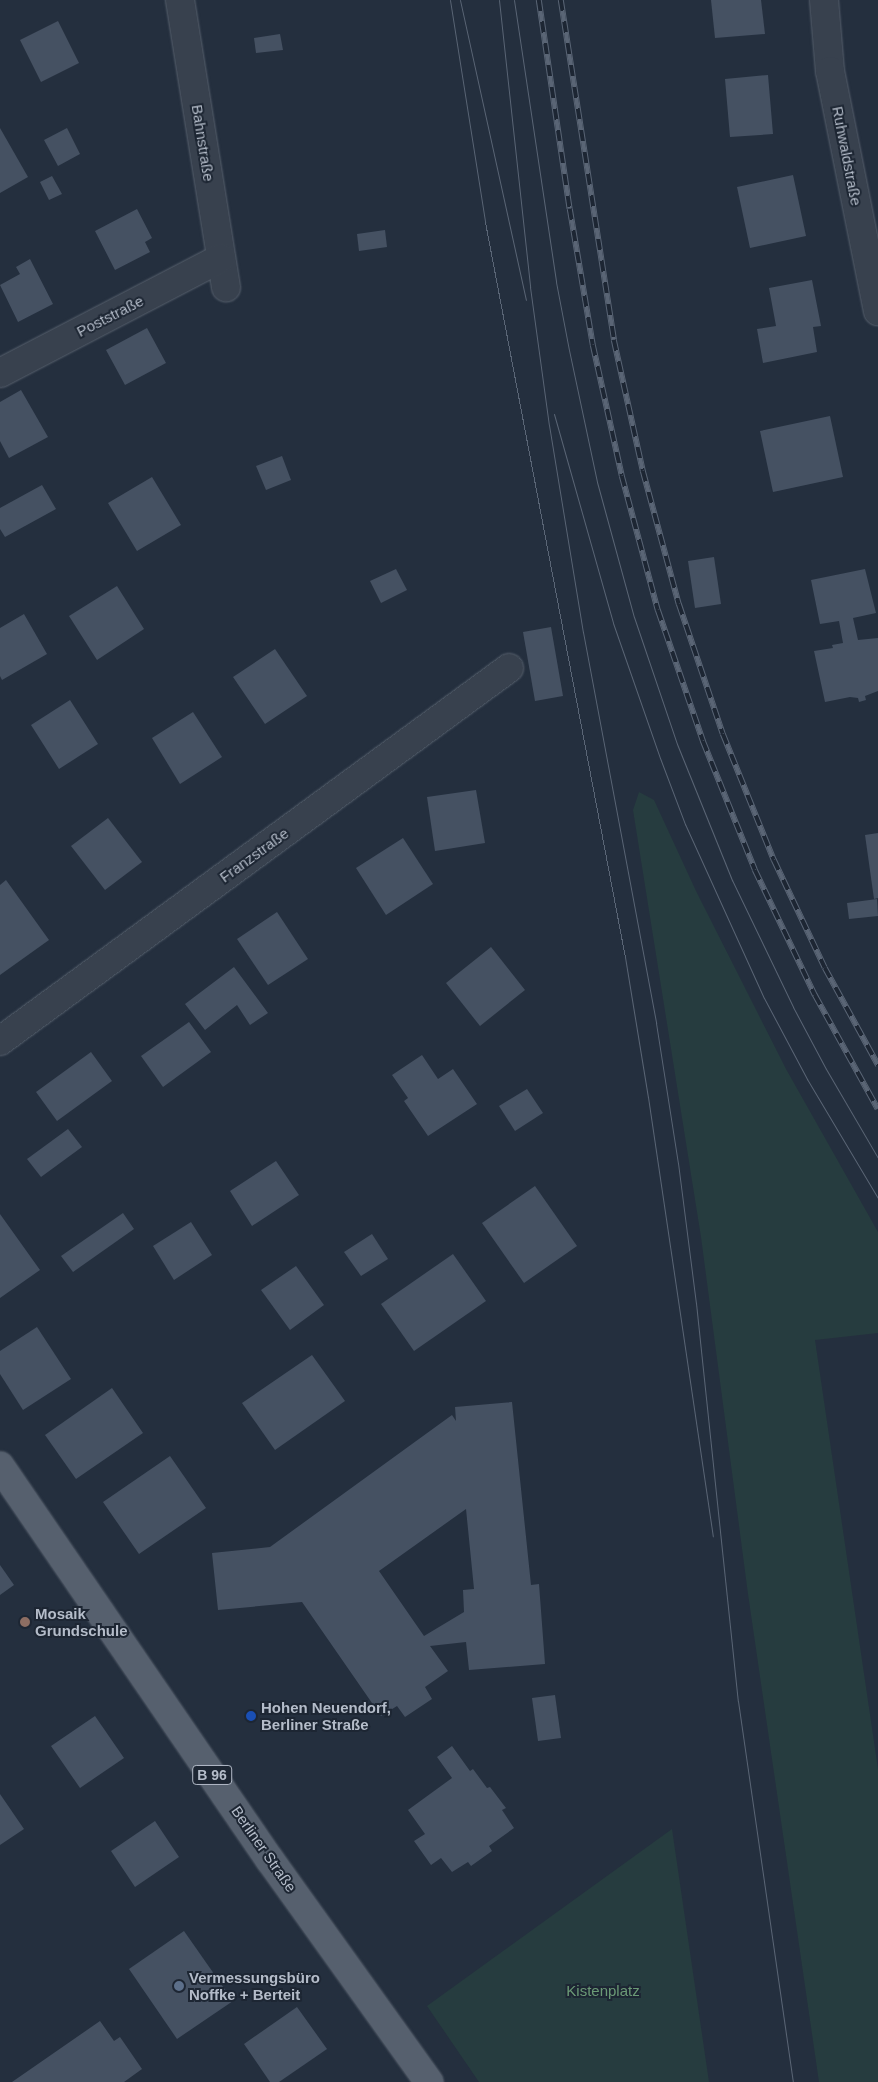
<!DOCTYPE html>
<meta charset="utf-8">
<style>
body{margin:0}
#map{position:relative;width:878px;height:2082px;overflow:hidden;background:#242f3e;font-family:Helvetica,sans-serif}
div>[style]{position:absolute}
[style*='--x']{left:calc(var(--x)*1px);top:calc(var(--y)*1px);width:calc(var(--w)*1px);rotate:calc(var(--a)*1deg)}
.green>*{inset:0;background:#263c3f}
.building>*{inset:0;background:#455162}
.roads{filter:drop-shadow(0 0 1px #565f6c) drop-shadow(0 0 1px #565f6c)}
.minor>*{height:28px;margin:-14px;padding:0 14px;transform-origin:14px;border-radius:14px;background:#38414e}
.major>*{height:28px;margin:-14px;padding:0 14px;transform-origin:14px;border-radius:14px;background:#56606e}
.tram>*{height:1px;margin:-0.5px;padding:0 0.5px;transform-origin:0.5px;border-radius:0.5px;background:#5a6575}
.rail>*{height:5.5px;margin-top:-2.75px;transform-origin:0;background:repeating-linear-gradient(90deg,#1d2633 0 11px,#5a6575 0 22px);box-sizing:border-box;border-block:1px solid #5a6575}
.dots>*{width:14px;height:14px;translate:-50% -50%;box-sizing:border-box;border:2px solid #1d2633;border-radius:50%}
span{translate:-50% -50%;white-space:nowrap;text-align:center;line-height:1.15;-webkit-text-stroke:4px #1d2633;paint-order:stroke}
.shield-label span{padding:1px 4px;background:#1d2633;border:1px solid;border-radius:4px;-webkit-text-stroke-width:0}
.shield-label{font-size:14px;color:#b4bcc9;font-weight:700}
.street-label{font-size:15px;color:#b4bcc9}
.poi-label{font-size:15px;color:#b4bcc9;font-weight:700}
.left{translate:0 -50%;text-align:left}
.park-label{font-size:15px;color:#6b9a76}
</style>
<div id="map">
<div class="green">
<div style="clip-path:polygon(639px 792px,654px 800px,696px 891px,786px 1069px,878px 1232px,878px 1333px,815px 1340px,878px 1769px,878px 2082px,819px 2082px,748px 1594px,701px 1237px,633px 810px)"></div>
<div style="clip-path:polygon(672px 1829px,709px 2082px,479px 2082px,427px 2006px)"></div>
</div>
<div class="building">
<div style="clip-path:polygon(711px 0,761px 0,765px 34px,715px 38px)"></div>
<div style="clip-path:polygon(58px 21px,79px 63px,41px 82px,20px 40px)"></div>
<div style="clip-path:polygon(280px 34px,283px 50px,256px 53px,254px 38px)"></div>
<div style="clip-path:polygon(768px 75px,773px 134px,730px 137px,725px 79px)"></div>
<div style="clip-path:polygon(0 128px,28px 177px,0 193px)"></div>
<div style="clip-path:polygon(67px 128px,80px 154px,58px 166px,44px 140px)"></div>
<div style="clip-path:polygon(793px 175px,806px 236px,750px 248px,737px 187px)"></div>
<div style="clip-path:polygon(52px 176px,62px 194px,49px 200px,40px 182px)"></div>
<div style="clip-path:polygon(137px 209px,152px 238px,145px 242px,150px 252px,115px 270px,95px 231px)"></div>
<div style="clip-path:polygon(385px 230px,387px 247px,359px 251px,357px 234px)"></div>
<div style="clip-path:polygon(30px 259px,53px 304px,18px 322px,0 285px,20px 274px,16px 267px)"></div>
<div style="clip-path:polygon(812px 280px,821px 326px,813px 327px,817px 352px,763px 363px,757px 329px,776px 326px,769px 288px)"></div>
<div style="clip-path:polygon(147px 328px,166px 363px,125px 385px,106px 350px)"></div>
<div style="clip-path:polygon(21px 390px,48px 437px,9px 458px,0 441px,0 402px)"></div>
<div style="clip-path:polygon(830px 416px,843px 477px,773px 492px,760px 431px)"></div>
<div style="clip-path:polygon(282px 456px,291px 480px,266px 490px,256px 466px)"></div>
<div style="clip-path:polygon(152px 477px,181px 525px,137px 551px,108px 503px)"></div>
<div style="clip-path:polygon(42px 485px,56px 509px,5px 537px,0 529px,0 508px)"></div>
<div style="clip-path:polygon(714px 557px,721px 604px,695px 608px,688px 561px)"></div>
<div style="clip-path:polygon(396px 569px,407px 590px,381px 603px,370px 581px)"></div>
<div style="clip-path:polygon(865px 569px,876px 613px,853px 618px,858px 640px,878px 638px,878px 691px,865px 696px,866px 700px,859px 702px,858px 698px,850px 697px,825px 702px,814px 651px,833px 648px,832px 645px,843px 643px,839px 621px,820px 624px,811px 580px)"></div>
<div style="clip-path:polygon(117px 586px,144px 629px,97px 660px,69px 616px)"></div>
<div style="clip-path:polygon(24px 614px,47px 654px,2px 680px,0 676px,0 628px)"></div>
<div style="clip-path:polygon(551px 627px,563px 696px,535px 701px,523px 632px)"></div>
<div style="clip-path:polygon(275px 649px,307px 696px,265px 724px,233px 677px)"></div>
<div style="clip-path:polygon(70px 700px,98px 744px,59px 769px,31px 725px)"></div>
<div style="clip-path:polygon(193px 712px,222px 757px,180px 784px,152px 738px)"></div>
<div style="clip-path:polygon(476px 790px,485px 843px,435px 851px,427px 797px)"></div>
<div style="clip-path:polygon(108px 818px,142px 862px,105px 890px,71px 846px)"></div>
<div style="clip-path:polygon(878px 833px,878px 898px,874px 899px,865px 835px)"></div>
<div style="clip-path:polygon(403px 838px,433px 884px,386px 915px,356px 868px)"></div>
<div style="clip-path:polygon(6px 880px,49px 940px,0 975px,0 885px)"></div>
<div style="clip-path:polygon(877px 899px,878px 916px,849px 919px,847px 903px)"></div>
<div style="clip-path:polygon(277px 912px,308px 959px,268px 985px,237px 939px)"></div>
<div style="clip-path:polygon(491px 947px,525px 990px,480px 1026px,446px 983px)"></div>
<div style="clip-path:polygon(234px 967px,268px 1013px,250px 1025px,237px 1005px,205px 1030px,185px 1004px)"></div>
<div style="clip-path:polygon(189px 1022px,211px 1052px,163px 1087px,141px 1056px)"></div>
<div style="clip-path:polygon(91px 1052px,112px 1081px,57px 1121px,36px 1092px)"></div>
<div style="clip-path:polygon(422px 1055px,438px 1079px,453px 1069px,477px 1104px,428px 1136px,404px 1101px,408px 1098px,392px 1075px)"></div>
<div style="clip-path:polygon(527px 1089px,543px 1113px,515px 1131px,499px 1106px)"></div>
<div style="clip-path:polygon(68px 1129px,82px 1147px,41px 1177px,27px 1159px)"></div>
<div style="clip-path:polygon(276px 1161px,299px 1195px,252px 1226px,230px 1191px)"></div>
<div style="clip-path:polygon(535px 1186px,577px 1246px,524px 1283px,482px 1223px)"></div>
<div style="clip-path:polygon(123px 1213px,134px 1229px,73px 1272px,61px 1256px)"></div>
<div style="clip-path:polygon(0 1214px,40px 1270px,0 1298px)"></div>
<div style="clip-path:polygon(191px 1222px,212px 1255px,174px 1280px,153px 1246px)"></div>
<div style="clip-path:polygon(372px 1234px,388px 1259px,361px 1276px,344px 1252px)"></div>
<div style="clip-path:polygon(453px 1254px,486px 1301px,414px 1351px,381px 1304px)"></div>
<div style="clip-path:polygon(296px 1266px,324px 1305px,290px 1330px,261px 1290px)"></div>
<div style="clip-path:polygon(37px 1327px,71px 1379px,23px 1410px,0 1374px,0 1351px)"></div>
<div style="clip-path:polygon(312px 1355px,345px 1401px,275px 1450px,242px 1403px)"></div>
<div style="clip-path:polygon(112px 1388px,143px 1433px,76px 1479px,45px 1435px)"></div>
<div style="clip-path:polygon(evenodd,512px 1402px,531px 1585px,539px 1584px,545px 1664px,469px 1670px,466px 1642px,430px 1646px,448px 1671px,425px 1687px,432px 1699px,405px 1717px,397px 1706px,381px 1716px,302px 1602px,218px 1610px,212px 1553px,270px 1547px,452px 1415px,456px 1421px,455px 1407px,512px 1402px,466px 1509px,474px 1589px,463px 1590px,464px 1612px,424px 1636px,379px 1571px,466px 1509px)"></div>
<div style="clip-path:polygon(170px 1456px,206px 1508px,139px 1554px,103px 1502px)"></div>
<div style="clip-path:polygon(0 1565px,14px 1585px,0 1595px)"></div>
<div style="clip-path:polygon(555px 1695px,561px 1738px,538px 1741px,532px 1698px)"></div>
<div style="clip-path:polygon(95px 1716px,124px 1758px,80px 1788px,51px 1746px)"></div>
<div style="clip-path:polygon(452px 1746px,470px 1771px,473px 1769px,487px 1788px,490px 1787px,506px 1808px,502px 1810px,514px 1828px,489px 1846px,492px 1851px,471px 1866px,468px 1862px,452px 1872px,441px 1858px,431px 1865px,414px 1841px,425px 1834px,408px 1810px,452px 1778px,437px 1757px)"></div>
<div style="clip-path:polygon(0 1794px,24px 1829px,0 1845px)"></div>
<div style="clip-path:polygon(155px 1821px,179px 1857px,135px 1887px,111px 1851px)"></div>
<div style="clip-path:polygon(184px 1931px,233px 2001px,177px 2039px,129px 1969px)"></div>
<div style="clip-path:polygon(297px 2007px,327px 2049px,279px 2082px,270px 2082px,244px 2044px)"></div>
<div style="clip-path:polygon(100px 2021px,114px 2041px,120px 2037px,142px 2069px,124px 2082px,12px 2082px)"></div>
</div>
<div class="roads">
<div class="minor">
<div style="--x:180;--y:0;--w:291;--a:80.9"></div>
<div style="--x:824;--y:0;--w:71;--a:85.2"></div>
<div style="--x:830;--y:71;--w:245;--a:78.7"></div>
<div style="--x:0;--y:373;--w:249;--a:-27.5"></div>
<div style="--x:0;--y:1041;--w:631;--a:-36.23"></div>
</div>
<div class="major">
<div style="--x:0;--y:1466;--w:478;--a:55.6"></div>
<div style="--x:270;--y:1860;--w:273;--a:54.4"></div>
</div>
</div>
<div class="tram">
<div style="--x:450;--y:0;--w:225;--a:81"></div>
<div style="--x:485;--y:222;--w:748;--a:79.22"></div>
<div style="--x:625;--y:957;--w:142;--a:80.7"></div>
<div style="--x:648;--y:1097;--w:444;--a:81.6"></div>
<div style="--x:460;--y:0;--w:307;--a:77.6"></div>
<div style="--x:499;--y:0;--w:289;--a:83.8"></div>
<div style="--x:530;--y:287;--w:139;--a:82.2"></div>
<div style="--x:549;--y:425;--w:210;--a:80.7"></div>
<div style="--x:583;--y:632;--w:398;--a:79.4"></div>
<div style="--x:656;--y:1023;--w:142;--a:81.1"></div>
<div style="--x:678;--y:1163;--w:141;--a:82.7"></div>
<div style="--x:696;--y:1303;--w:400;--a:84"></div>
<div style="--x:738;--y:1701;--w:385;--a:81.8"></div>
<div style="--x:514;--y:0;--w:285;--a:81.5"></div>
<div style="--x:556;--y:282;--w:69;--a:79.2"></div>
<div style="--x:569;--y:350;--w:135;--a:78"></div>
<div style="--x:597;--y:482;--w:140;--a:74.7"></div>
<div style="--x:634;--y:617;--w:134;--a:71.3"></div>
<div style="--x:677;--y:744;--w:147;--a:68"></div>
<div style="--x:732;--y:880;--w:141;--a:64.3"></div>
<div style="--x:793;--y:1007;--w:70;--a:62"></div>
<div style="--x:826;--y:1069;--w:103;--a:59.7"></div>
<div style="--x:554;--y:414;--w:217;--a:74.2"></div>
<div style="--x:613;--y:623;--w:143;--a:70.8"></div>
<div style="--x:660;--y:758;--w:71;--a:69.3"></div>
<div style="--x:685;--y:824;--w:191;--a:65.6"></div>
<div style="--x:764;--y:998;--w:92;--a:62"></div>
<div style="--x:807;--y:1079;--w:139;--a:59.2"></div>
</div>
<div class="rail">
<div style="--x:539;--y:0;--w:211;--a:81.6"></div>
<div style="--x:570;--y:209;--w:138;--a:80.4"></div>
<div style="--x:593;--y:345;--w:134;--a:77.5"></div>
<div style="--x:622;--y:476;--w:139;--a:75"></div>
<div style="--x:658;--y:610;--w:139;--a:71"></div>
<div style="--x:703;--y:741;--w:139;--a:68"></div>
<div style="--x:755;--y:870;--w:139;--a:64.4"></div>
<div style="--x:815;--y:995;--w:130;--a:61.1"></div>
<div style="--x:561;--y:0;--w:344;--a:81.1"></div>
<div style="--x:614;--y:340;--w:134;--a:77.5"></div>
<div style="--x:643;--y:471;--w:138;--a:74.9"></div>
<div style="--x:679;--y:604;--w:137;--a:71.3"></div>
<div style="--x:723;--y:734;--w:136;--a:68"></div>
<div style="--x:774;--y:860;--w:119;--a:64.7"></div>
<div style="--x:825;--y:968;--w:111;--a:61.3"></div>
</div>
<div class="dots">
<div style="left:25px;top:1622px;background:#8d6e63"></div>
<div style="left:251px;top:1716px;background:#1a4fb4"></div>
<div style="left:179px;top:1986px;background:#5c6f8a"></div>
</div>
<div class="shield-label">
<span style="left:212px;top:1775px">B 96</span>
</div>
<div class="street-label">
<span style="left:203px;top:143px;rotate:81deg">Bahnstraße</span>
<span style="left:847px;top:156px;rotate:79deg">Ruhwaldstraße</span>
<span style="left:110px;top:316px;rotate:-27deg">Poststraße</span>
<span style="left:254px;top:855px;rotate:-36deg">Franzstraße</span>
<span style="left:264px;top:1849px;rotate:55deg">Berliner Straße</span>
</div>
<div class="poi-label">
<span class="left" style="left:35px;top:1622px">Mosaik<br>Grundschule</span>
<span class="left" style="left:261px;top:1716px">Hohen Neuendorf,<br>Berliner Straße</span>
<span class="left" style="left:189px;top:1986px">Vermessungsbüro<br>Noffke + Berteit</span>
</div>
<div class="park-label">
<span style="left:603px;top:1991px">Kistenplatz</span>
</div>
</div>
